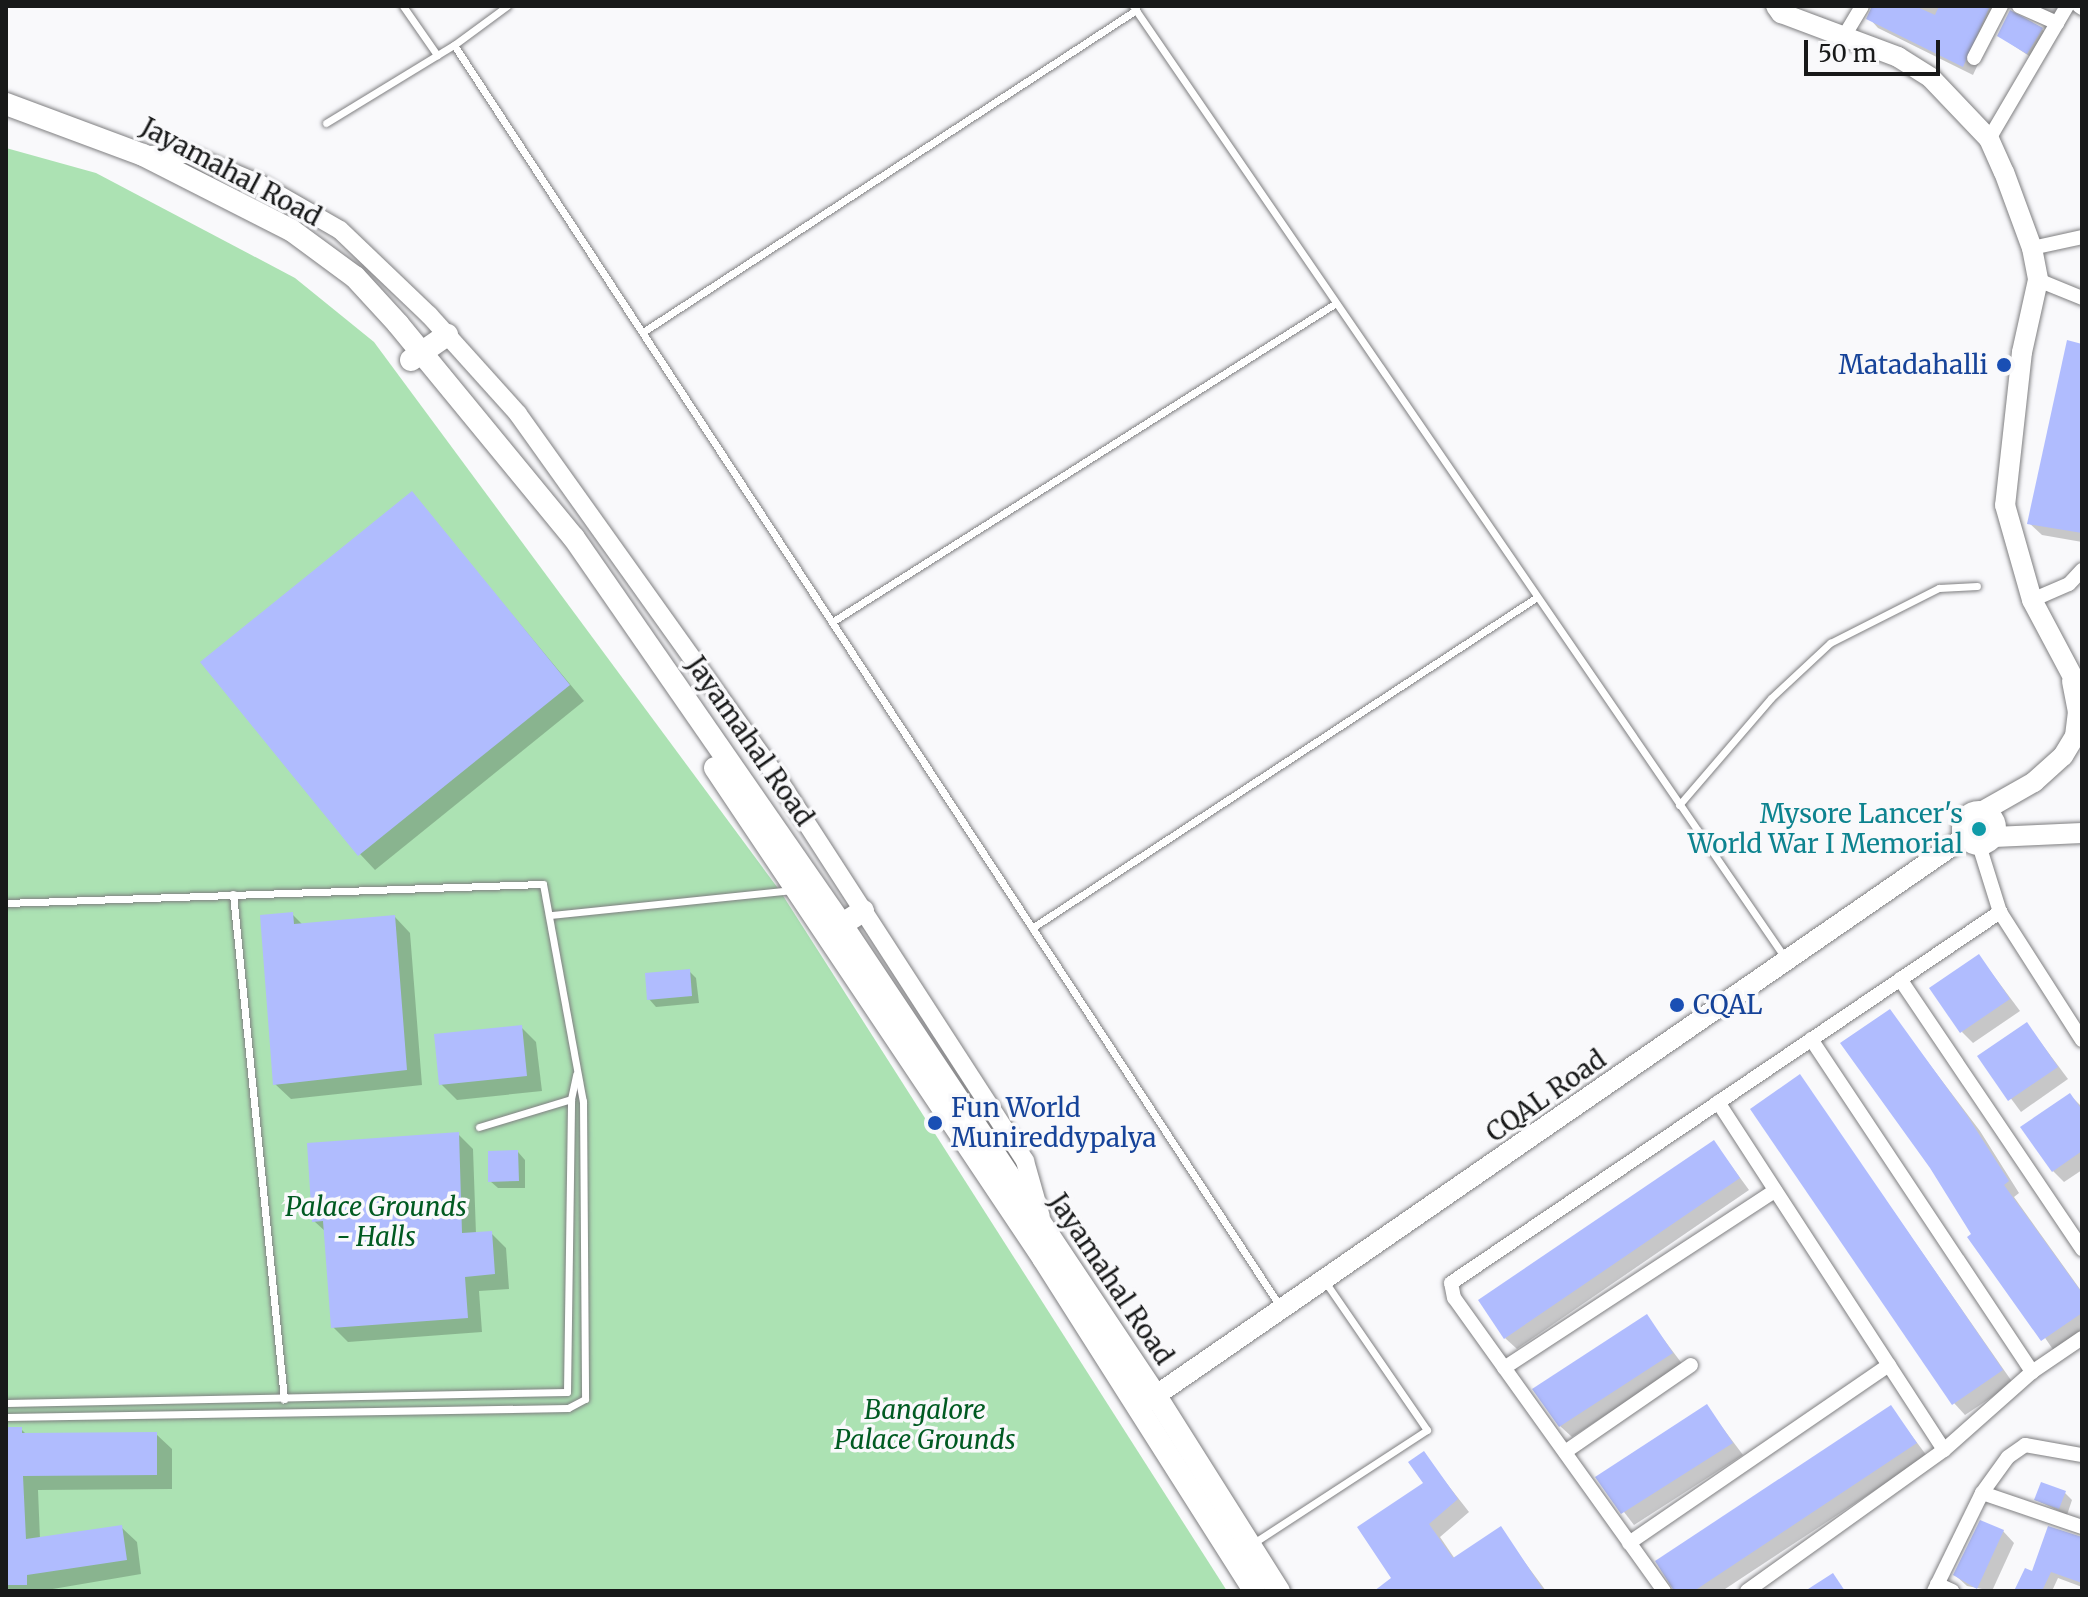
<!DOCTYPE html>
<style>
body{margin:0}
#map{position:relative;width:2088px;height:1597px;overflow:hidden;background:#f9f9fb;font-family:Merriweather,serif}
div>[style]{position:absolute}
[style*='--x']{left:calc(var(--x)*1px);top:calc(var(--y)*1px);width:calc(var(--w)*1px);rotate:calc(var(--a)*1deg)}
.green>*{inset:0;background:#ace2b3}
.shadow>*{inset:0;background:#0003}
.building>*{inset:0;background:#b0bcfe}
.roads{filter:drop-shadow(0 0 2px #7f7f81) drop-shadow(0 0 2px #7f7f81)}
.service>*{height:7px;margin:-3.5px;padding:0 3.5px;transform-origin:3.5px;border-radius:3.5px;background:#fff}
.minor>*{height:14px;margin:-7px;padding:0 7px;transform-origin:7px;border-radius:7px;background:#fff}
.tertiary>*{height:18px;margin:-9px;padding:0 9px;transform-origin:9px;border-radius:9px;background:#fff}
.secondary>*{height:20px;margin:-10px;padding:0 10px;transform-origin:10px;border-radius:10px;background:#fff}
.secondary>.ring{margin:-10px;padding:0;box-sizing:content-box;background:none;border:20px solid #fff;border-radius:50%}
.primary>*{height:22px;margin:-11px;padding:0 11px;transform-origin:11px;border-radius:11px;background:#fff}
.dots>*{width:22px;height:22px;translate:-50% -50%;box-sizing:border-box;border:4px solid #f9f9fb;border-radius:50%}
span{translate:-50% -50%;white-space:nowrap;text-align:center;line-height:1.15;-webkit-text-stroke:7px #f9f9fb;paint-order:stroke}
.street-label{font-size:26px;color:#181919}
.transit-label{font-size:26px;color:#164399}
.right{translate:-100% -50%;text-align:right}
.left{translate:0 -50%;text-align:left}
.culture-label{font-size:26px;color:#0d838f}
.park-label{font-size:26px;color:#005a21;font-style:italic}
.frame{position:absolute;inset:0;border:8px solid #181919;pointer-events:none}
.scale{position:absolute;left:1804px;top:40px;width:136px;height:36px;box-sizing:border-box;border:4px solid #181919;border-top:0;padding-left:10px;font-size:24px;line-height:28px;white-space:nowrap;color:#181919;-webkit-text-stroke:6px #f9f9fb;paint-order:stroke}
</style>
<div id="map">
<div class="green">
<div style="clip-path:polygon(6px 148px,96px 173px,295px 278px,374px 342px,780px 891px,1227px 1591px,6px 1591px)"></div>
</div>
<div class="shadow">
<div style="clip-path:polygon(1875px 6px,2031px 6px,2021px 11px,2005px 6px,1973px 75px,1878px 28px,1869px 18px)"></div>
<div style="clip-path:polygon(2035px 6px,2075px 6px,2063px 19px)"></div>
<div style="clip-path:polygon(2042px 29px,2049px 36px,2035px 60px,1999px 36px)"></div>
<div style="clip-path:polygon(2068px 343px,2082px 346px,2082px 542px,2042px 535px,2029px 523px)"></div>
<div style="clip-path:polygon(412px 494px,584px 701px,375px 870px,360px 854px)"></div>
<div style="clip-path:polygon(292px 914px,303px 925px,395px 917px,410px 933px,422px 1085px,291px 1099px,275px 1084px)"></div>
<div style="clip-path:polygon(1979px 956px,2020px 1011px,1973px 1043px,1962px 1032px)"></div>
<div style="clip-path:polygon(689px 971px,696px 978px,699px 1003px,656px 1007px,649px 999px)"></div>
<div style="clip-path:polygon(1890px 1012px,1980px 1131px,2019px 1193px,2014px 1197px,2082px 1292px,2082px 1332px,2054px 1351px,1974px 1234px)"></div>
<div style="clip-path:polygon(2027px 1024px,2068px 1079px,2021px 1112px,1980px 1057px)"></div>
<div style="clip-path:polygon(521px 1027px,536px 1042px,542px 1091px,457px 1100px,441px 1084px)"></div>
<div style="clip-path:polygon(1800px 1077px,2013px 1383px,1965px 1415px,1954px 1403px)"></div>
<div style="clip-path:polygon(2070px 1095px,2082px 1107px,2082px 1170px,2064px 1182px,2053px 1171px)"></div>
<div style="clip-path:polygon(458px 1134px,473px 1149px,476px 1234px,491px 1233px,506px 1248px,509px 1289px,479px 1291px,482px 1332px,348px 1342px,333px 1327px,326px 1232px,314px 1221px)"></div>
<div style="clip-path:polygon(1714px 1142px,1749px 1190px,1517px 1349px,1505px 1338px)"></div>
<div style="clip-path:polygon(518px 1152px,525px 1160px,525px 1188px,498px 1188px,490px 1181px)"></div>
<div style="clip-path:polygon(1647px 1317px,1683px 1365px,1572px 1437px,1560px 1426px)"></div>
<div style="clip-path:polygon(1707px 1407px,1743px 1455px,1634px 1525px,1597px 1477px)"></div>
<div style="clip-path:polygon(1891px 1408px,1927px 1456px,1722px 1591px,1675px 1591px)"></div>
<div style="clip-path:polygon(6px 1429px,21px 1429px,27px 1435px,156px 1434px,172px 1449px,172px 1489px,38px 1490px,40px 1539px,121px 1527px,137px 1542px,141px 1574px,41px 1591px,6px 1591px)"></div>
<div style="clip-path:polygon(1423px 1453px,1469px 1512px,1440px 1537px,1455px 1559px,1500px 1529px,1546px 1591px,1377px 1591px,1394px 1579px,1426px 1483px)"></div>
<div style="clip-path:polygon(2065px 1493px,2072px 1500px,2067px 1515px,2036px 1500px)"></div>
<div style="clip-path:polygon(2003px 1531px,2014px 1543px,1992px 1591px,1967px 1586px,1955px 1575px)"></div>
<div style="clip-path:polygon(2082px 1549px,2082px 1587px,2058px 1578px,2052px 1591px,2017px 1591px,2033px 1574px)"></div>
</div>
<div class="building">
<div style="clip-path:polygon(1872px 6px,1915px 6px,1935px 15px,1939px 6px,1990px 6px,1963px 67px,1866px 19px)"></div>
<div style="clip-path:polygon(2010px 10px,2043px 28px,2027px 54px,1997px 36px)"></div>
<div style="clip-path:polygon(2067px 340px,2082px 344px,2082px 533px,2027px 524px)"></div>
<div style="clip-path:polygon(412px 491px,570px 685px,358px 856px,200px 662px)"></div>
<div style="clip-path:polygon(293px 912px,294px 924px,395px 915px,407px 1070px,273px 1085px,260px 915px)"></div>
<div style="clip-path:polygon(1979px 954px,2010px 999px,1960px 1033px,1929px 988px)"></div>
<div style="clip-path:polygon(690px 969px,692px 996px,647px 1000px,645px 973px)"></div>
<div style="clip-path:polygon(1890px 1009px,1968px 1117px,2009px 1181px,2004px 1185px,2082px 1293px,2082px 1313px,2041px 1341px,1967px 1237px,1971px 1234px,1930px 1168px,1840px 1043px)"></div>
<div style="clip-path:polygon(2027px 1022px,2058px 1067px,2008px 1101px,1977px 1056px)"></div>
<div style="clip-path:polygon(522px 1025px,527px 1076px,439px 1085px,434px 1034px)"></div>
<div style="clip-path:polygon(1800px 1074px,2003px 1370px,1952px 1405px,1750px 1109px)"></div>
<div style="clip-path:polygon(2070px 1093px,2082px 1110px,2082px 1151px,2052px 1172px,2020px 1127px)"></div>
<div style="clip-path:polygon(459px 1132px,462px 1233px,492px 1231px,495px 1274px,465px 1277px,468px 1318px,331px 1328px,323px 1221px,312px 1222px,307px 1143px)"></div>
<div style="clip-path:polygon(1714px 1140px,1740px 1178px,1504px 1339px,1478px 1300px)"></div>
<div style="clip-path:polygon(518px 1150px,519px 1181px,488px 1182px,488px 1151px)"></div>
<div style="clip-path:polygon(1647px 1314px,1673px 1353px,1559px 1427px,1532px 1389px)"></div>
<div style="clip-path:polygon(1707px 1404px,1733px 1443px,1621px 1514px,1595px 1477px)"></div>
<div style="clip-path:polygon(1891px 1405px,1917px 1443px,1694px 1591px,1674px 1591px,1655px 1561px)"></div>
<div style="clip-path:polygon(6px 1427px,22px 1427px,22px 1433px,157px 1432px,157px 1475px,23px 1476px,26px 1539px,122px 1525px,127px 1560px,27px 1575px,27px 1585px,6px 1585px)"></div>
<div style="clip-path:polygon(1424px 1451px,1458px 1499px,1429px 1524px,1453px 1558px,1501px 1526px,1544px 1591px,1374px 1591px,1391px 1578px,1357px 1527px,1423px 1483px,1408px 1462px)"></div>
<div style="clip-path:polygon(2041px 1482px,2066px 1491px,2059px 1509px,2034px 1500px)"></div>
<div style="clip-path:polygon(1980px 1520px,2004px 1530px,1977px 1589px,1953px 1575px)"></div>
<div style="clip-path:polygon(2048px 1526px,2082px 1537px,2082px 1583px,2051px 1572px,2042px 1591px,2014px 1591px,2025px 1568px,2032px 1571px)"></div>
<div style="clip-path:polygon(1833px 1573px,1845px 1591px,1805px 1591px)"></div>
</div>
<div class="roads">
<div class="service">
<div style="--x:403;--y:6;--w:60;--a:55.2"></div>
<div style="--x:507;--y:6;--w:66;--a:143.7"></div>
<div style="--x:454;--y:45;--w:1510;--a:56.78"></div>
<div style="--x:1133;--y:6;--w:1154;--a:55.59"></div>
<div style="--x:326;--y:123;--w:150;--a:-31.4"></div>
<div style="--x:643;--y:332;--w:589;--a:-33.15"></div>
<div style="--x:832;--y:622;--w:596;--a:-32.33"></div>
<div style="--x:1679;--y:805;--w:141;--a:-49.3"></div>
<div style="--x:1771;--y:698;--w:81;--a:-43"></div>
<div style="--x:1830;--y:643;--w:122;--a:-26.8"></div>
<div style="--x:1939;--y:588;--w:38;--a:-3"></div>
<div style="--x:233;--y:894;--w:508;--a:84.23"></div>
<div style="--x:6;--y:903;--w:537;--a:-2.03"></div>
<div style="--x:543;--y:884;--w:221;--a:79.6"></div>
<div style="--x:583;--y:1101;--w:298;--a:89.6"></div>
<div style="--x:585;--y:1399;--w:19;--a:152"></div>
<div style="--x:568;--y:1408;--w:562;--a:179.08"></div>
<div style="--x:551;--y:915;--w:242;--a:-5.9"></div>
<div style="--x:1032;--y:928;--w:604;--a:-33.24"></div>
<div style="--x:479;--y:1127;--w:96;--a:-16.9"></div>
<div style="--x:6;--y:1403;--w:561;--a:-1.12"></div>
<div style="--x:567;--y:1392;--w:293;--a:-89.2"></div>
<div style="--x:571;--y:1099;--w:25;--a:-78"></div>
<div style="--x:1252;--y:1544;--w:209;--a:-33.1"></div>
<div style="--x:1427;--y:1430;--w:178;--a:-124.5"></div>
</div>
<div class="minor">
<div style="--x:2019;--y:6;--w:42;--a:24.1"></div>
<div style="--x:2079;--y:6;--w:4;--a:34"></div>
<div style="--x:1846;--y:33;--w:31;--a:-59"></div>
<div style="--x:1974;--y:58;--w:59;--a:-62.6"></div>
<div style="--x:1989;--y:139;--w:154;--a:-59.6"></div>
<div style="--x:2032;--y:248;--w:51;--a:-12.4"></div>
<div style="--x:2038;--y:280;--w:48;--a:22.2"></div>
<div style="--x:2032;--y:600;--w:40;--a:-23.4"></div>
<div style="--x:2069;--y:584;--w:19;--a:-47"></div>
<div style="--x:1979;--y:845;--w:70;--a:72.6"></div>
<div style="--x:2000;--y:912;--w:152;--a:57.4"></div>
<div style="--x:1900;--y:979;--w:326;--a:56"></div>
<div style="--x:1811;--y:1039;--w:400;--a:56.4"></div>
<div style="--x:1718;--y:1102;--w:415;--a:57"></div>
<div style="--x:1504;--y:1368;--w:324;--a:-33.2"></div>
<div style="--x:1565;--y:1452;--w:153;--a:-34.6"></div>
<div style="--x:1982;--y:1493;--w:106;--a:18.8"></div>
<div style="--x:1629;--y:1543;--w:315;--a:-34.4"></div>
<div style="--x:1937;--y:1584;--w:17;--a:25"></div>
<div style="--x:1664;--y:1591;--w:360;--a:-125.6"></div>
<div style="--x:1454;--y:1298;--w:15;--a:-101"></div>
<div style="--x:1451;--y:1283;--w:663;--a:-34.05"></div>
<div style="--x:1747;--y:1591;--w:242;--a:-35.6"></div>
<div style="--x:1944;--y:1450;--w:118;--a:-41.6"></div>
<div style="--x:2032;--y:1372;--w:60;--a:-34.2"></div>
<div style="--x:1934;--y:1591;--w:109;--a:-63.9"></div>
<div style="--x:1982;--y:1493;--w:44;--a:-54.2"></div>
<div style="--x:2008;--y:1457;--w:21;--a:-35"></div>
<div style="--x:2025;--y:1445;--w:58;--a:10"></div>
</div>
<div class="tertiary">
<div style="--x:146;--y:155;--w:42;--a:-1.4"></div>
<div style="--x:188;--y:154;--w:78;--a:22.6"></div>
<div style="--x:260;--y:184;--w:92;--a:29.9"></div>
<div style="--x:340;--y:230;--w:123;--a:43.7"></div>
<div style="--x:429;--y:315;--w:133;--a:48"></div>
<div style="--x:518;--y:414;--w:445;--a:54.5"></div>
<div style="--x:776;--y:776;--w:459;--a:57.1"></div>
<div style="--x:1025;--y:1161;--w:58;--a:74.1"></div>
</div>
<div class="secondary">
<div style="--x:1776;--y:6;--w:9;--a:54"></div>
<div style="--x:1781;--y:13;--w:125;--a:20.6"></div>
<div style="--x:1898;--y:57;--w:39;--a:32"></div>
<div style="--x:1931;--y:78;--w:84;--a:46.4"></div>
<div style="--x:1989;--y:139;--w:36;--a:66"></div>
<div style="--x:2004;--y:172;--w:81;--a:69.8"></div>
<div style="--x:2032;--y:248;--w:33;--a:79"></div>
<div style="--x:2038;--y:280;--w:74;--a:102.5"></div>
<div style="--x:2022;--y:352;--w:154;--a:96.3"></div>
<div style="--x:2005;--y:505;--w:99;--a:74.1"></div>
<div style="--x:2032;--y:600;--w:106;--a:62"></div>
<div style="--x:1983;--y:811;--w:59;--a:-29.6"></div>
<div style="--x:2034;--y:782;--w:39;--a:-42"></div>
<div style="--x:2063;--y:756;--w:23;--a:-59"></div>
<div style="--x:2075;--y:736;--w:24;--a:-83"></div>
<div style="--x:2078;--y:712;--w:31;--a:-101"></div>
<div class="ring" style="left:1962px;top:811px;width:14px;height:14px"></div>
<div style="--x:1994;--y:837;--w:88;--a:-2.6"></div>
<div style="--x:1142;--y:1405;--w:1000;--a:-34.61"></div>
</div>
<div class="primary">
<div style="--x:6;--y:104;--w:146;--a:20.4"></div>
<div style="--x:143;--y:155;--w:166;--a:26.9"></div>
<div style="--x:291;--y:230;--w:79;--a:36.3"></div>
<div style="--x:355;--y:277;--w:64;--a:47.5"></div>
<div style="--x:398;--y:324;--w:277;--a:50.6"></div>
<div style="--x:574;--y:538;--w:471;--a:55.3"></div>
<div style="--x:842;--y:925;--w:566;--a:56.31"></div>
<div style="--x:1156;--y:1396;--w:231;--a:57.8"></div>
<div style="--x:411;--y:360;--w:44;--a:-34.8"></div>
<div style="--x:715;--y:768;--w:590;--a:56.2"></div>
<div style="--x:1043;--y:1258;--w:394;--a:57.6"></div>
<div style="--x:832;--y:931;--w:37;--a:-33"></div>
</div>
</div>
<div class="dots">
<div style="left:2004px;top:365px;background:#1a4fb4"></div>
<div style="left:1979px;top:829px;background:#0f9aa8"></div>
<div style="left:1677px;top:1005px;background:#1a4fb4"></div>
<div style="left:935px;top:1123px;background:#1a4fb4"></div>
</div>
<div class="street-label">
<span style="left:231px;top:172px;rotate:28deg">Jayamahal Road</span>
<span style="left:750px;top:741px;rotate:55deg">Jayamahal Road</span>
<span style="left:1546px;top:1096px;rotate:-35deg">CQAL Road</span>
<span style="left:1111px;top:1279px;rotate:56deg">Jayamahal Road</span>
</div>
<div class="transit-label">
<span class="right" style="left:1988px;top:365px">Matadahalli</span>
<span class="left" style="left:1693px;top:1005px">CQAL</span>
<span class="left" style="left:951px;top:1123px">Fun World<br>Munireddypalya</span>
</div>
<div class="culture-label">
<span class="right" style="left:1963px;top:829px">Mysore Lancer's<br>World War I Memorial</span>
</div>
<div class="park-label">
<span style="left:376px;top:1222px">Palace Grounds<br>- Halls</span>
<span style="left:925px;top:1425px">Bangalore<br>Palace Grounds</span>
</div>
<div class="frame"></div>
<div class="scale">50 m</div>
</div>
